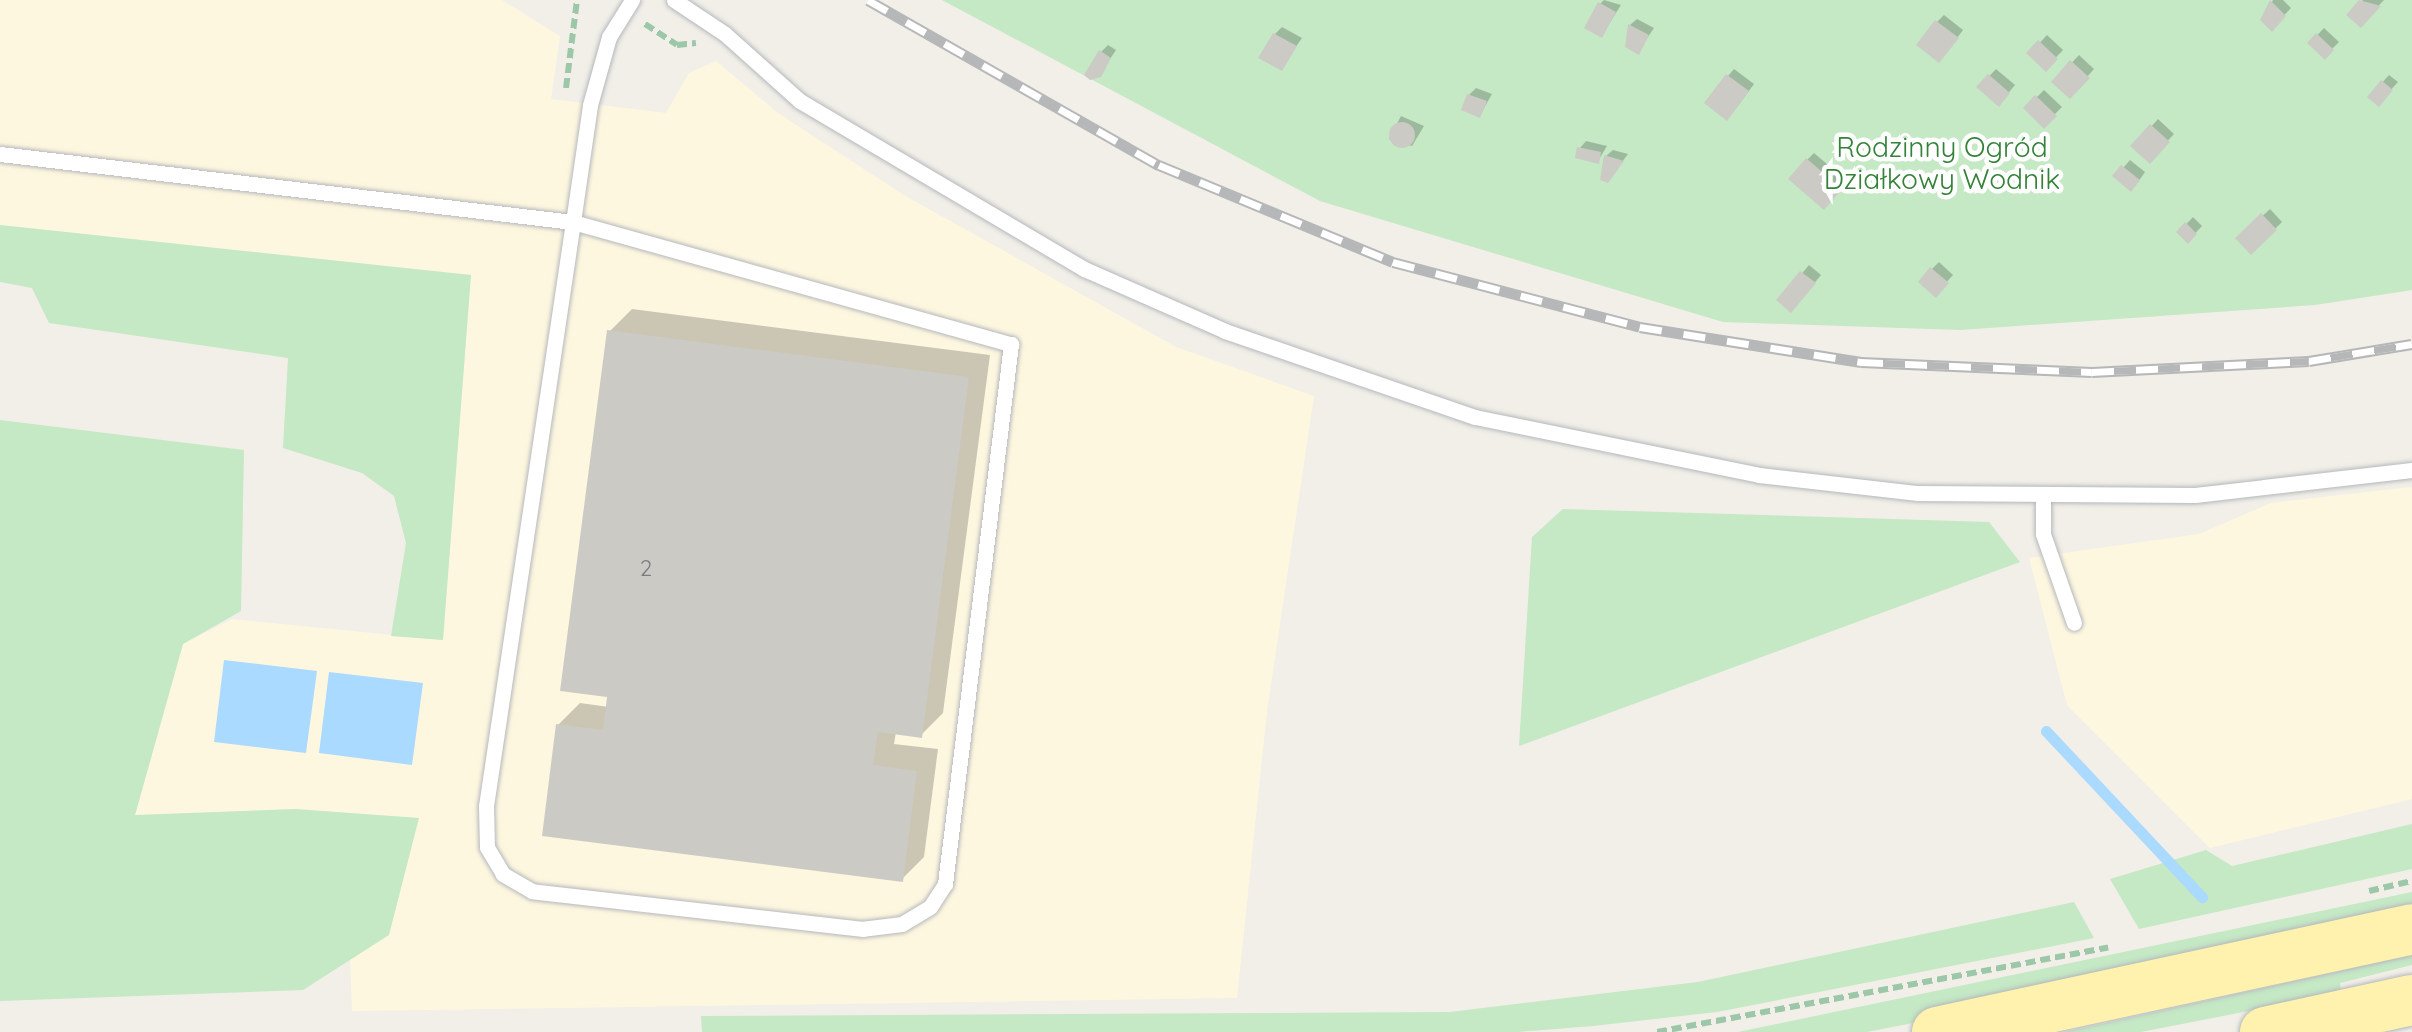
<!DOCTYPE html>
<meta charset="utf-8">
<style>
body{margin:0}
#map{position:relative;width:2412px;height:1032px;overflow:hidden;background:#f1efe8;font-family:Quicksand,sans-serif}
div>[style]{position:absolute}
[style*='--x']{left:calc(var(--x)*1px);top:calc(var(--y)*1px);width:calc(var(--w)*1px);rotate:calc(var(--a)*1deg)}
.commercial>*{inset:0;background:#fef7e0}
.green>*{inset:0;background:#c5e8c5}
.water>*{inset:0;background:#aadaff}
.shadow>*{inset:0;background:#0003}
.stream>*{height:11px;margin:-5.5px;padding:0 5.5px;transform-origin:5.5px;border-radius:5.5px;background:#aadaff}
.building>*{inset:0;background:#cccac5}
.round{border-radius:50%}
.path>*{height:6px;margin-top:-3px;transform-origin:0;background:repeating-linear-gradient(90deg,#9cc7a9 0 10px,transparent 0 15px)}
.roads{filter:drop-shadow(0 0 2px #b5b8bc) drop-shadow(0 0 2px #b5b8bc)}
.service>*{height:15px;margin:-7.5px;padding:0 7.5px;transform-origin:7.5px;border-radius:7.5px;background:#fff}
.primary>*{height:50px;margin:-25px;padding:0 25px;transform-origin:25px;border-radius:25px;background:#fff2af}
.rail>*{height:11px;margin-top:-5.5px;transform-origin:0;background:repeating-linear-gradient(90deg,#fff 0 22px,#b6b7b8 0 44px);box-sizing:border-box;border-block:2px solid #b6b7b8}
span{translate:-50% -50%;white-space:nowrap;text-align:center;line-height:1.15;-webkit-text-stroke:9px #fff;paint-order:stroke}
.number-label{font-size:22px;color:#7a7d7f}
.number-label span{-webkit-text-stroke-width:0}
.park-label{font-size:28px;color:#348238}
</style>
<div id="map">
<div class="commercial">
<div style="clip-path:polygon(0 0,502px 0,560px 36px,551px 99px,666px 113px,689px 73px,716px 61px,778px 113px,902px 194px,1176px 347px,1314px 396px,1267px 711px,1237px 998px,352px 1011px,350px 955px,389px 934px,418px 818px,295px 809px,135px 816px,183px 644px,232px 619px,443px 640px,471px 275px,0 225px)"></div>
<div style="clip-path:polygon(2412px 487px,2412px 799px,2210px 848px,2067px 705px,2029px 558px,2199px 534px,2271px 503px)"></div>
</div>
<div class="green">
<div style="clip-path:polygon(942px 0,2412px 0,2412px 290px,2315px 305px,1960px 330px,1723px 322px,1320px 201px)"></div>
<div style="clip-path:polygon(0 225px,471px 275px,443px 640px,391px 636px,406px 543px,394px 496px,362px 473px,283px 448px,288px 358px,49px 323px,32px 288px,0 282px)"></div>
<div style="clip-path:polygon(0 420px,244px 450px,241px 611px,183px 644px,135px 815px,295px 809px,419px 818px,389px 935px,303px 990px,0 1001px)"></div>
<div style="clip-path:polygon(1563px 509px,1989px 522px,2020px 562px,1519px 746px,1532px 537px)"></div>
<div style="clip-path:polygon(2412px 824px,2412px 869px,2139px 929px,2110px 879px,2206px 850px,2232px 866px)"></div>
<div style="clip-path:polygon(2412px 892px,2412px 915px,1923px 1021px,1867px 1032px,1738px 1032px)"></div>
<div style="clip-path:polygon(2074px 902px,2094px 938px,1717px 1012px,1593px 1026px,1518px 1032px,702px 1032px,701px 1016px,1450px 1012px,1698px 982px)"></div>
<div style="clip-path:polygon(2412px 955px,2412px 965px,2340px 983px,2341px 993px,2141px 1032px,2065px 1032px)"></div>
</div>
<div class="water">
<div style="clip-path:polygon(224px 660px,317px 671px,306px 753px,214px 742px)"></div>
<div style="clip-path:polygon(329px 672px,423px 683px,412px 765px,319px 753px)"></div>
</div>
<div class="shadow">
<div style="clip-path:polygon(1604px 0,1621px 5px,1602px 35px,1600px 4px)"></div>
<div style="clip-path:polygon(2283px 0,2291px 8px,2272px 28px,2263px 20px,2273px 0)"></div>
<div style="clip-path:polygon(2363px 0,2384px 0,2360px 25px,2349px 14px)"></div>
<div style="clip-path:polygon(1944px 15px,1963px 30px,1946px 53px,1937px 22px)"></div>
<div style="clip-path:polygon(1637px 19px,1654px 28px,1638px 52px,1630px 25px)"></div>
<div style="clip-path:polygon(1282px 27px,1302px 38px,1281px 68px,1275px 34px)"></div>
<div style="clip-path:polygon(2324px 28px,2339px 42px,2325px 56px,2310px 43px)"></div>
<div style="clip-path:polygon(2047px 35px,2063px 50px,2046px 68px,2030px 53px)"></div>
<div style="clip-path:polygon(1108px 45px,1116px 50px,1100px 74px,1101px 52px)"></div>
<div style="clip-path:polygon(2079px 55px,2094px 69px,2070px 96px,2054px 82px)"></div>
<div style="clip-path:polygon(1734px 69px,1754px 84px,1734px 111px,1728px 76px)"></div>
<div style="clip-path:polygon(1996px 69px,2015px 85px,2005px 97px,1979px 87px)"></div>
<div style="clip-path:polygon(2389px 75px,2398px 82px,2379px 103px,2370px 96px)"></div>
<div style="clip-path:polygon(1476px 88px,1492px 94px,1480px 115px,1469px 95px)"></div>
<div style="clip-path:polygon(2044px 90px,2062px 107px,2044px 125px,2026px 108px)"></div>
<div style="clip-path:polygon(1401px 116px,1424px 126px,1412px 146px,1389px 139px)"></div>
<div style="clip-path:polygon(2158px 119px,2174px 134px,2150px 160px,2134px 146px)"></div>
<div style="clip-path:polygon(1586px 141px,1607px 146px,1598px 161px,1580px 148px)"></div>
<div style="clip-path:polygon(1613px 150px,1628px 154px,1614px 173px,1606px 156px)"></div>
<div style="clip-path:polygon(1814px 153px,1847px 181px,1831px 200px,1807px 160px)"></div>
<div style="clip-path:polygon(2130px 160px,2145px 172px,2138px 182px,2116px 176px)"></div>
<div style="clip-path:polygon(2270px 209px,2282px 222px,2251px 252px,2239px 238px)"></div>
<div style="clip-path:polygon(2193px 217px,2202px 226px,2188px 241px,2179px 232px)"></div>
<div style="clip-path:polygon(1939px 262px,1953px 275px,1936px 294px,1932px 269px)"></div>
<div style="clip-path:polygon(1809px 265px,1821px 275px,1798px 303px,1780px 300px)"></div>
<div style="clip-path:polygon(632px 309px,990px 355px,943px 713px,921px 735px,896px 732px,894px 744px,938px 749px,924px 857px,902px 879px,558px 725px,580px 703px,609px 707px,610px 331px)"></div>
</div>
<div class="stream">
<div style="--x:2046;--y:731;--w:228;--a:46.8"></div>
</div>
<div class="building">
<div style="clip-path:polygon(2270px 0,2286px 16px,2272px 32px,2260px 20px)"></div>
<div style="clip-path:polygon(2359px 0,2381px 6px,2361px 28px,2346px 15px)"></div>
<div style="clip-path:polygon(1598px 2px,1616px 12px,1602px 38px,1584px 28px)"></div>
<div style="clip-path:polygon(1935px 20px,1959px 38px,1939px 63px,1916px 45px)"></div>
<div style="clip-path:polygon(1628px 24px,1649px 35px,1639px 55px,1625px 47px)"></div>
<div style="clip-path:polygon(1273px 33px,1297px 46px,1282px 71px,1258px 58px)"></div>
<div style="clip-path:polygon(2316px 33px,2334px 50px,2325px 60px,2307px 43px)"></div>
<div style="clip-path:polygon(2038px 40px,2058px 59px,2046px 72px,2026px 53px)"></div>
<div style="clip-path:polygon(1099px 50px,1111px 58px,1101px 77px,1090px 80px,1084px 75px)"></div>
<div style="clip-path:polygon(2070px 60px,2090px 78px,2070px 99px,2051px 82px)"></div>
<div style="clip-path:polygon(1726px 74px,1749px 91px,1727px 121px,1704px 103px)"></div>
<div style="clip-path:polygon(1988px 74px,2010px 93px,1999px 107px,1976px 87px)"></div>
<div style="clip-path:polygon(2381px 80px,2393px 90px,2379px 107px,2367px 97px)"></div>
<div style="clip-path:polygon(1467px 94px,1487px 101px,1480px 118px,1461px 110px)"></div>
<div style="clip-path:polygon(2035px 95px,2057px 116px,2044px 129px,2023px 108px)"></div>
<div class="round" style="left:1389px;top:122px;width:26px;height:26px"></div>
<div style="clip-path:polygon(2150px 124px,2170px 142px,2150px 164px,2130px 146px)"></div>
<div style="clip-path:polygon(1577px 147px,1601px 152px,1599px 164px,1575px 158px)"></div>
<div style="clip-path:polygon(1604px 155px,1624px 161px,1608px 183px,1600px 180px)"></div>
<div style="clip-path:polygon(1806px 158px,1842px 189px,1824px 210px,1788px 179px)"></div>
<div style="clip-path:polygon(2121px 165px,2140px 180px,2131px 192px,2112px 176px)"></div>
<div style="clip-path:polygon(2261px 213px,2277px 230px,2251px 255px,2235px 238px)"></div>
<div style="clip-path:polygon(2185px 222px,2197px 234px,2188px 244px,2176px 232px)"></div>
<div style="clip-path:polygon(1930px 267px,1949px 283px,1936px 298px,1918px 282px)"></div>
<div style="clip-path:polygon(1800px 271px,1816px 283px,1791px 313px,1776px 300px)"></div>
<div style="clip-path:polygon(607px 330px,969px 377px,922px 738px,878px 732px,873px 765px,917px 771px,903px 882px,542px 836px,556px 724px,603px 730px,607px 697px,560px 691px)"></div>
</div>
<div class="path">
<div style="--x:645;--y:24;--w:38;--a:33"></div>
<div style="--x:677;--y:45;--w:19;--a:-6"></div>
<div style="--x:566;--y:88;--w:89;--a:-82.9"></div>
<div style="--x:2369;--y:891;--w:44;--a:-13.1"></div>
<div style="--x:1657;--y:1032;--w:459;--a:-10.6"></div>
</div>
<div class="roads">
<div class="service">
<div style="--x:674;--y:0;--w:61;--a:33.7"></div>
<div style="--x:725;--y:34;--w:101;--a:41.8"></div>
<div style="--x:800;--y:101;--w:330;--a:30.6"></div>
<div style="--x:1084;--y:269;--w:154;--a:23.7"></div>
<div style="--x:1225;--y:331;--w:264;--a:19"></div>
<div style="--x:1475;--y:417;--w:290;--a:11.5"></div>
<div style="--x:1759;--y:475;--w:160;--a:6.5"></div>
<div style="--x:1918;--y:493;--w:277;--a:0.4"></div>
<div style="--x:2195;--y:495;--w:218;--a:-6.6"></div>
<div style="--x:0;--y:154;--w:577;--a:6.77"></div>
<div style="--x:573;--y:222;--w:455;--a:15.6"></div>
<div style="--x:1011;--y:344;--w:544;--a:96.97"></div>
<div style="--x:945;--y:884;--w:27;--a:123"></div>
<div style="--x:930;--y:907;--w:33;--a:149"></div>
<div style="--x:902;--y:924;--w:39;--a:173"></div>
<div style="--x:863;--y:929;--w:333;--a:-173.5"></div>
<div style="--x:532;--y:891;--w:34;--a:-150"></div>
<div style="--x:503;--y:874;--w:31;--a:-121"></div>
<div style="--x:487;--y:847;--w:41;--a:-91.4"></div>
<div style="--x:486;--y:806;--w:590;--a:-81.53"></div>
<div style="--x:573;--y:222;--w:118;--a:-81.7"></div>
<div style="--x:590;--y:105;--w:71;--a:-74.4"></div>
<div style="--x:609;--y:37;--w:44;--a:-58.1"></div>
<div style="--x:2043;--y:495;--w:39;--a:90"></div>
<div style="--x:2043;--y:534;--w:94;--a:70.8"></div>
</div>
<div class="primary">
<div style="--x:1937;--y:1032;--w:486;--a:-12.2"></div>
<div style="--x:2265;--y:1032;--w:150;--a:-12.3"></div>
</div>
</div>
<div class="rail">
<div style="--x:868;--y:0;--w:335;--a:29.6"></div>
<div style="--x:1159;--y:165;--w:253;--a:22.5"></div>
<div style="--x:1393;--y:262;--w:255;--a:14.7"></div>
<div style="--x:1640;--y:327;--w:224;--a:9"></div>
<div style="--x:1861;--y:362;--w:231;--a:2.5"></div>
<div style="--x:2092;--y:372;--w:217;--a:-2.9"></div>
<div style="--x:2309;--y:361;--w:104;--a:-9.4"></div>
</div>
<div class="number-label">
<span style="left:646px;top:569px">2</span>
</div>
<div class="park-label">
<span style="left:1942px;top:163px">Rodzinny Ogród<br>Działkowy Wodnik</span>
</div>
</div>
